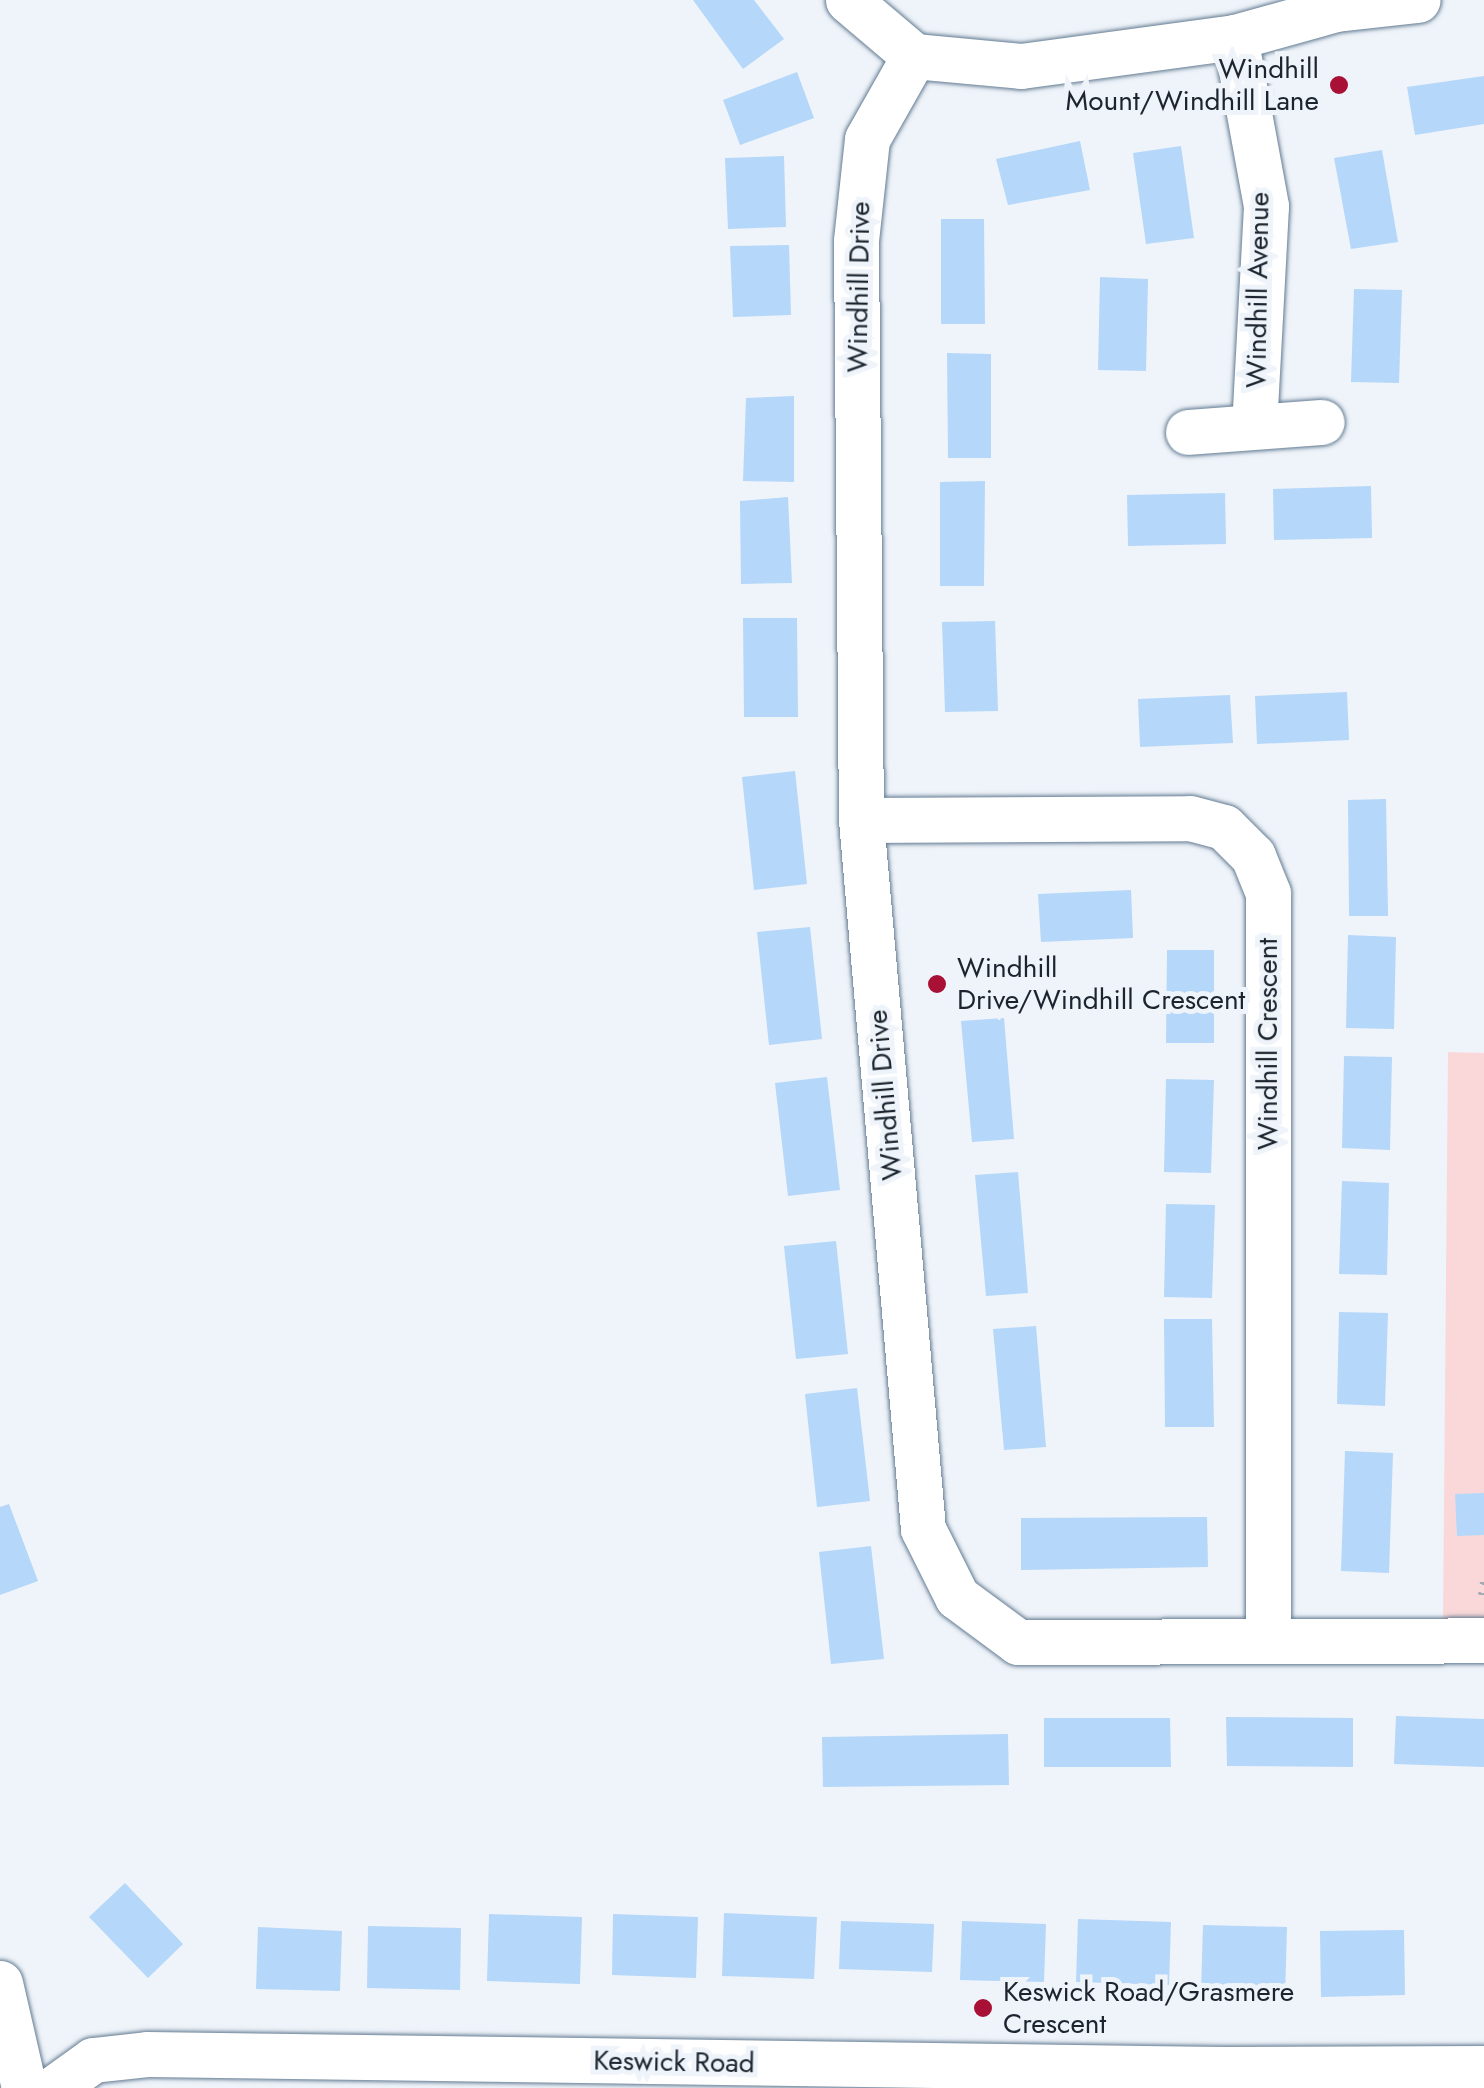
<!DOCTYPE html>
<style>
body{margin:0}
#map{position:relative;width:1484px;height:2088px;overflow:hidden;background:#eff4fa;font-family:Jost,sans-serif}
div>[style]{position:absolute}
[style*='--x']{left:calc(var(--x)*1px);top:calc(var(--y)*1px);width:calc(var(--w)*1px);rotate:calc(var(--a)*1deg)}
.green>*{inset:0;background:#fad8d9}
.building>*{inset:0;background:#b5d7f9}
.path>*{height:6px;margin-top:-3px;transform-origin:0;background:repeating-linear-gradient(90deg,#a5abb2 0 2.5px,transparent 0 10.5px)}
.roads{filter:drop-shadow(0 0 2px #637b92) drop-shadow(0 0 2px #637b92)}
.minor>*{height:45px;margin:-22.5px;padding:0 22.5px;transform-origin:22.5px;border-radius:22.5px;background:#fff}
.dots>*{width:28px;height:28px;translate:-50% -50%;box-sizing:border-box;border:5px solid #eff4fa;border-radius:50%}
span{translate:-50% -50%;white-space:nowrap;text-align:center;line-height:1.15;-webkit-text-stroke:10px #eff4fa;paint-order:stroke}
.poi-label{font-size:28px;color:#1c252f}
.right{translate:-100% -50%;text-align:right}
.left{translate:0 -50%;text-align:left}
.street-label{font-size:28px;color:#1c252f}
</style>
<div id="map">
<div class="green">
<div style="clip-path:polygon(1448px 1052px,1484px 1053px,1484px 1620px,1443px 1619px)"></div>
</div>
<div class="building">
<div style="clip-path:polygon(693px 0,754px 0,784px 39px,743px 69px)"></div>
<div style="clip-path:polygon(797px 72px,814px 118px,740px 145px,723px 100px)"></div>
<div style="clip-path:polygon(1484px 76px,1484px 124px,1415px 135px,1407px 87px)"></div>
<div style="clip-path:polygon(1080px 141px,1090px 190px,1008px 205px,996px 159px)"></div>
<div style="clip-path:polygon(1181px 146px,1194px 238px,1146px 244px,1133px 153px)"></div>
<div style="clip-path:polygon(1382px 150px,1398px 242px,1351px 249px,1334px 158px)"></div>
<div style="clip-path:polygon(784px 156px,786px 227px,728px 229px,725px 158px)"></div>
<div style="clip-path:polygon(941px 219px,984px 219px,985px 324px,941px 324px)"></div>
<div style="clip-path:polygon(789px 245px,791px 315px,733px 317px,730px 246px)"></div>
<div style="clip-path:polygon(1100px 277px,1148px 279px,1146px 371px,1098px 370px)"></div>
<div style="clip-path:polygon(1354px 289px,1402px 290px,1399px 383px,1351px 382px)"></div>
<div style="clip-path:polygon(947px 353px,991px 354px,991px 458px,948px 458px)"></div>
<div style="clip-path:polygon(794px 396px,794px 482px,743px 481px,746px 398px)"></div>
<div style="clip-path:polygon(985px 481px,984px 586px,940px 586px,940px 482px)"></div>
<div style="clip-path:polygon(1371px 486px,1372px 538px,1274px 540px,1273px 489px)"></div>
<div style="clip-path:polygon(1225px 493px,1226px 544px,1128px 546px,1127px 495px)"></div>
<div style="clip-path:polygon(788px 497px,792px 583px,741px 584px,740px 501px)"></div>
<div style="clip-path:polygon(743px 618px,797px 618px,798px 717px,744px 717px)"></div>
<div style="clip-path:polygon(995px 621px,998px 711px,945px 712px,942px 622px)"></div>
<div style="clip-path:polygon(1347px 692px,1349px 740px,1257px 744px,1255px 696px)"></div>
<div style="clip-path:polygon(1230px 695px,1233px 743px,1140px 747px,1138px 699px)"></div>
<div style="clip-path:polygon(795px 771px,807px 884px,754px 890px,742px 777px)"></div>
<div style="clip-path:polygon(1386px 799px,1388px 916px,1349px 916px,1348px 800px)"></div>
<div style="clip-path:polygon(1131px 890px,1133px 938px,1041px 942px,1038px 894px)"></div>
<div style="clip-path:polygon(810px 927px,822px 1039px,769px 1045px,757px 932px)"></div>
<div style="clip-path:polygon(1348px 935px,1396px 937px,1394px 1029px,1346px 1028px)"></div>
<div style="clip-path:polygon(1167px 950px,1214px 950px,1214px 1043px,1166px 1043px)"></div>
<div style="clip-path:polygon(1004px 1018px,1014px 1139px,972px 1142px,961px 1021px)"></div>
<div style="clip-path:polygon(1344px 1056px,1392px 1057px,1390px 1150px,1342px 1148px)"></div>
<div style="clip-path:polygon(827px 1077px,840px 1190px,788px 1196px,775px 1083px)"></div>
<div style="clip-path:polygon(1166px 1079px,1214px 1080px,1211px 1173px,1164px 1172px)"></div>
<div style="clip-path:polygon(1018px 1172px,1028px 1293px,986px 1296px,975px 1175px)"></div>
<div style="clip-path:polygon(1342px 1181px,1389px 1183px,1387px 1275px,1339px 1274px)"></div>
<div style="clip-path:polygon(1166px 1204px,1215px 1205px,1212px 1298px,1164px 1297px)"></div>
<div style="clip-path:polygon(836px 1241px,848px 1354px,796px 1359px,784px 1246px)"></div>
<div style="clip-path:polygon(1339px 1312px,1388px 1313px,1385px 1406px,1337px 1404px)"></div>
<div style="clip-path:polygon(1164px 1319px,1212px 1319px,1214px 1427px,1165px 1427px)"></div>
<div style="clip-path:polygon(1036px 1326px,1046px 1447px,1004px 1450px,993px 1329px)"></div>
<div style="clip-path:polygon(857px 1388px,870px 1501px,817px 1507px,805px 1394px)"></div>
<div style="clip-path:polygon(1345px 1451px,1393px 1453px,1389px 1573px,1341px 1571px)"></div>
<div style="clip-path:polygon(1484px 1493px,1484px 1535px,1457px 1536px,1455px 1494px)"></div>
<div style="clip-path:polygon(9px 1504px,38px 1581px,0 1595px,0 1507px)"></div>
<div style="clip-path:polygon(1207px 1517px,1208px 1567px,1021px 1570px,1021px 1518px)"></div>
<div style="clip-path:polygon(871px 1546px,884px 1659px,831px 1664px,819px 1552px)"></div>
<div style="clip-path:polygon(1396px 1716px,1484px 1719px,1484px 1767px,1394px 1764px)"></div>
<div style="clip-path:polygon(1226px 1717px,1353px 1718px,1353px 1767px,1227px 1766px)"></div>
<div style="clip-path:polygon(1044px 1718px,1170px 1718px,1171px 1767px,1044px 1767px)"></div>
<div style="clip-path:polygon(1008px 1734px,1009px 1785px,823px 1787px,822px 1737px)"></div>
<div style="clip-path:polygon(125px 1883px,183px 1944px,148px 1978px,89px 1917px)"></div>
<div style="clip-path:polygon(724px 1913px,817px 1917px,814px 1979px,722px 1976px)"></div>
<div style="clip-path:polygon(489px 1914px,582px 1917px,580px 1984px,487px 1981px)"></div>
<div style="clip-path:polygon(613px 1914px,698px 1917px,696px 1978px,612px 1975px)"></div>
<div style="clip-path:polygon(1078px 1919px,1171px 1922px,1169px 1985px,1076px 1982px)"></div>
<div style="clip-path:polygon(841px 1921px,934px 1924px,932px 1972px,839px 1969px)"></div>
<div style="clip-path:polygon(962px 1921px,1046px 1924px,1044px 1982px,960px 1980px)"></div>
<div style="clip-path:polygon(1203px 1925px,1287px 1927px,1285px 1996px,1201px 1993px)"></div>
<div style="clip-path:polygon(368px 1926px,461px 1928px,460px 1990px,367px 1988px)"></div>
<div style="clip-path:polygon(258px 1927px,342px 1931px,340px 1991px,256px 1989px)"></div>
<div style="clip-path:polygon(1404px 1930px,1405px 1995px,1321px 1997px,1320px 1931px)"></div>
</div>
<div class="path">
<div style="--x:1481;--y:1595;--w:19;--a:-81"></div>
</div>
<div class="roads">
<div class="minor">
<div style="--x:848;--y:0;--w:87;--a:40.3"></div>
<div style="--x:914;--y:56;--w:107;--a:5.3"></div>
<div style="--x:1021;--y:66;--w:216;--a:-7.7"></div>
<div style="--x:1235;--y:37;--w:105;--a:-15.5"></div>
<div style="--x:1336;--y:9;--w:82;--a:-6.3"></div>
<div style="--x:1235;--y:37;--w:172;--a:79.6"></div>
<div style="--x:1266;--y:206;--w:220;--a:93.1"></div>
<div style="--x:914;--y:56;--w:95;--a:119.5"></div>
<div style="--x:867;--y:139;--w:103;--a:96.2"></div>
<div style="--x:856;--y:241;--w:579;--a:89.51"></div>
<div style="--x:861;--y:820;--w:712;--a:85"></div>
<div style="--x:923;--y:1529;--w:76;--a:63.4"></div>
<div style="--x:957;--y:1597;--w:76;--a:36.4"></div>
<div style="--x:1018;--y:1642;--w:466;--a:-0.2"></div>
<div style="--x:1188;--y:432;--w:134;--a:-4.3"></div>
<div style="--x:861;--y:820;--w:329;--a:-0.3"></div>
<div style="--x:1190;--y:818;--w:35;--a:15"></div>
<div style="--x:1224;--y:827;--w:41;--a:45"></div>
<div style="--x:1253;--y:856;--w:40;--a:68"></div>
<div style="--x:1268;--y:893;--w:747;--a:90"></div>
<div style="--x:0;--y:1983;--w:108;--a:77.1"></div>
<div style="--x:54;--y:2088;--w:48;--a:-35.7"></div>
<div style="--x:93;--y:2060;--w:54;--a:-6.3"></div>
<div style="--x:147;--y:2054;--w:1078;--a:0.8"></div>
<div style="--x:1225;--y:2069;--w:259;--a:-0.2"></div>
</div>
</div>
<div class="dots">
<div style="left:1339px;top:85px;background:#a81035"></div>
<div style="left:937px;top:984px;background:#a81035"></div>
<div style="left:983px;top:2008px;background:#a81035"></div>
</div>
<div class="poi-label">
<span class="right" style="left:1319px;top:85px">Windhill<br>Mount/Windhill Lane</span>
<span class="left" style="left:957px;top:984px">Windhill<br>Drive/Windhill Crescent</span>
<span class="left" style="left:1003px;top:2008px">Keswick Road/Grasmere<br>Crescent</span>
</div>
<div class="street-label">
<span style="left:859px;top:287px;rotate:-89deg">Windhill Drive</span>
<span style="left:1258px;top:290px;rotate:-89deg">Windhill Avenue</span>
<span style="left:1268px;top:1044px;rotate:-90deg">Windhill Crescent</span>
<span style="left:885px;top:1095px;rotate:-95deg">Windhill Drive</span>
<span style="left:674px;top:2062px;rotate:1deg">Keswick Road</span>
</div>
</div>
